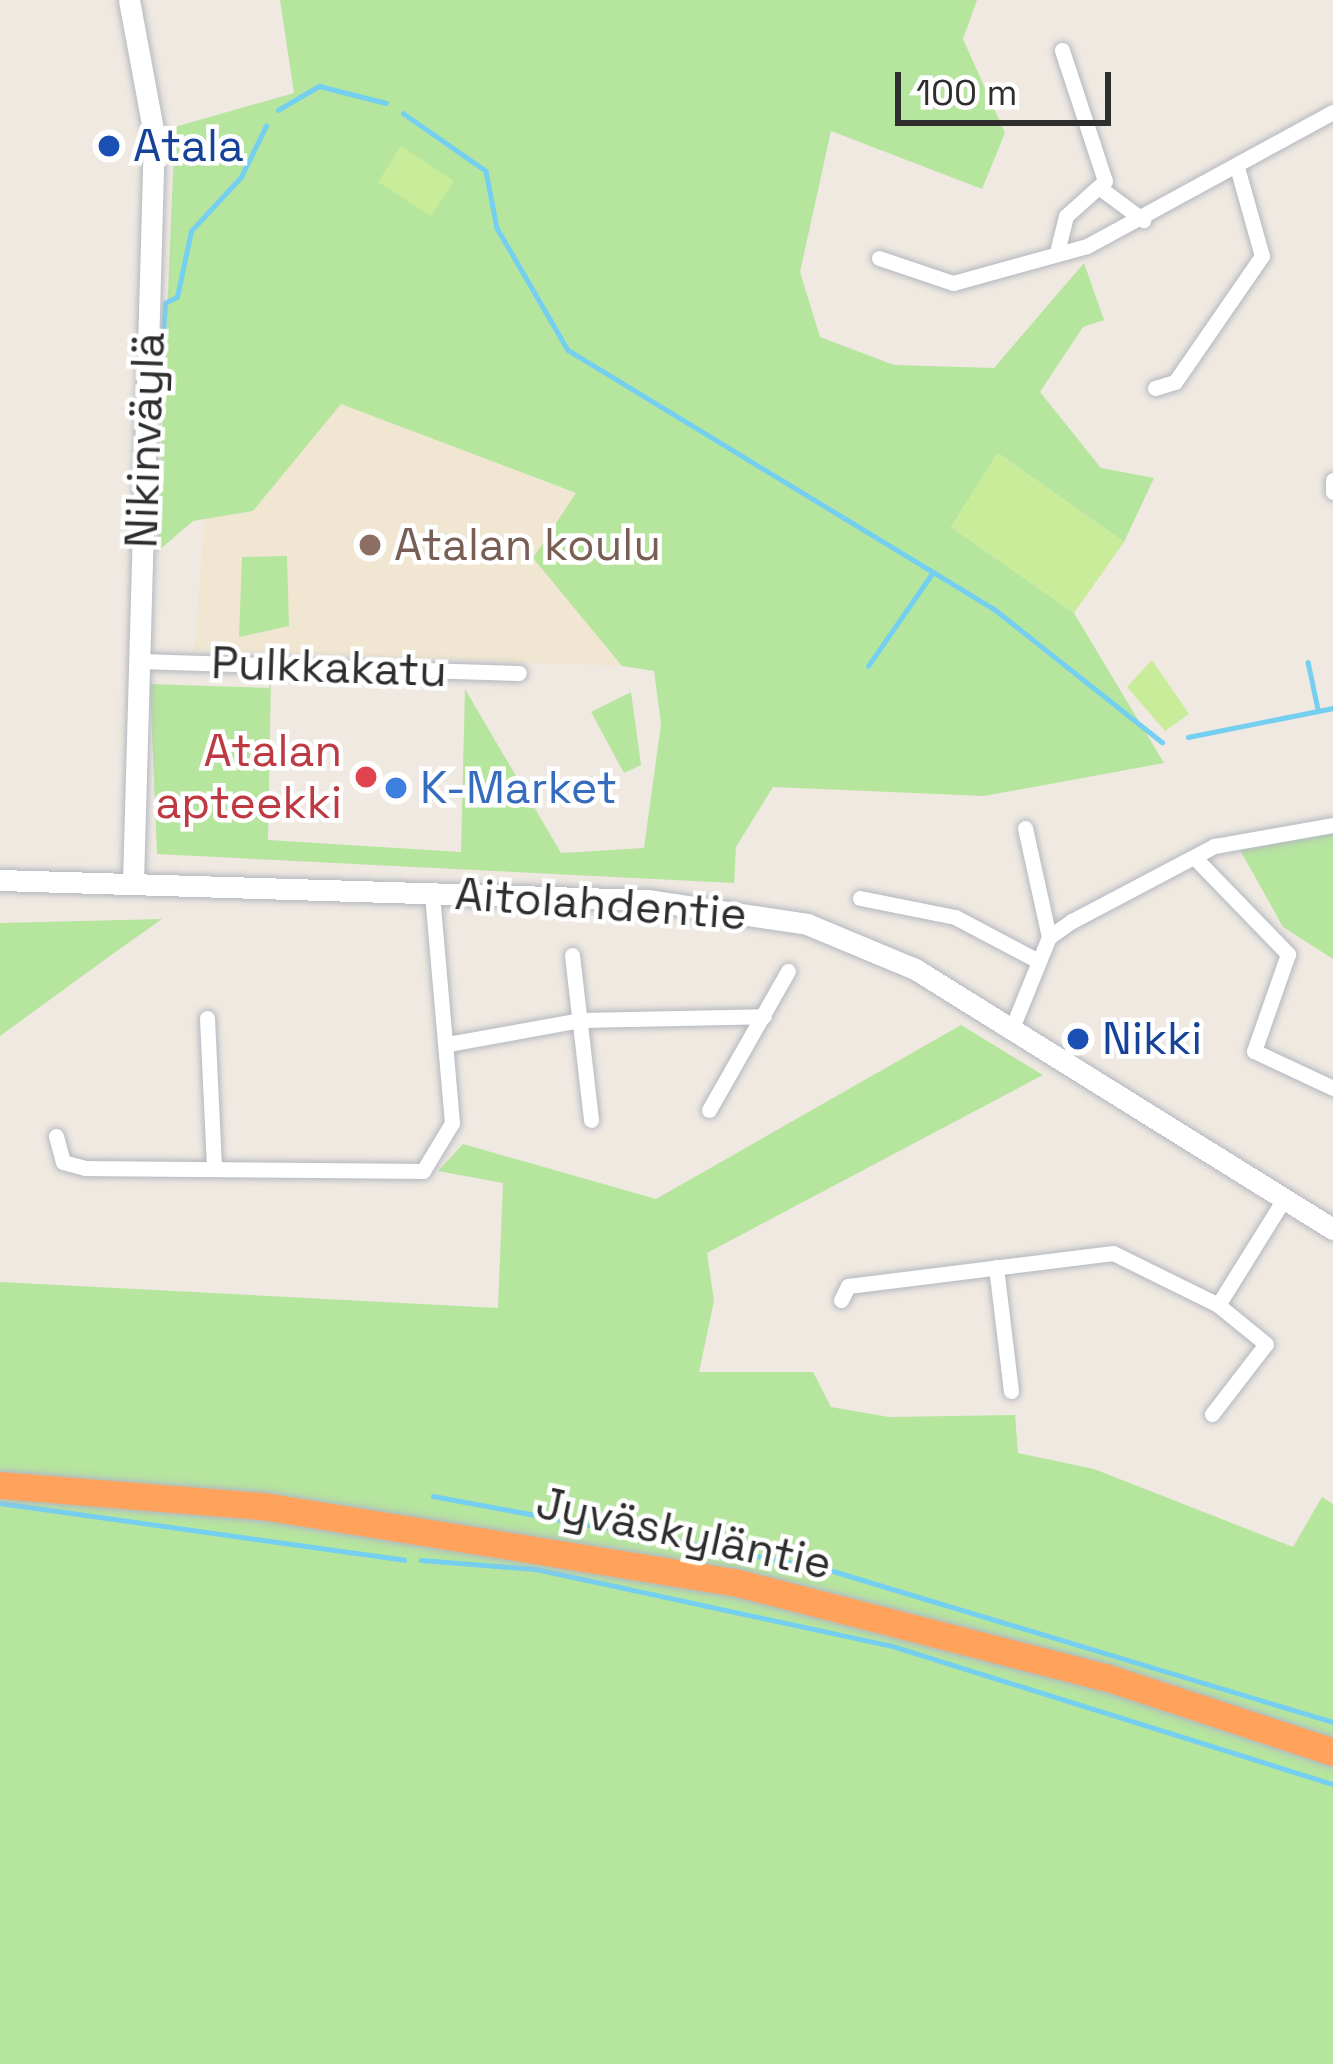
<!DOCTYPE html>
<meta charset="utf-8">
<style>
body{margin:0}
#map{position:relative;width:1333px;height:2064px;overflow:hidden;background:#efe9e1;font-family:"Space Grotesk",sans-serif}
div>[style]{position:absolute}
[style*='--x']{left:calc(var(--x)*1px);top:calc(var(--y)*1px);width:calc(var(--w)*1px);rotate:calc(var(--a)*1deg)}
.education>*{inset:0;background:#f0e6d1}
.green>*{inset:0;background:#b6e59e}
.pitch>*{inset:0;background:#c9ec9a}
.stream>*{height:4.5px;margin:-2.25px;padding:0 2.25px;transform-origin:2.25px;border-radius:2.25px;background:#75cff0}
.roads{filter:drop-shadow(0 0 3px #b4b7c1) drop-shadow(0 0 3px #b4b7c1)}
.street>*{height:15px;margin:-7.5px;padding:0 7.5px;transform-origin:7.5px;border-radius:7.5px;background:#fff}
.secondary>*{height:21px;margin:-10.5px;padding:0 10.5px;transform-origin:10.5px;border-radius:10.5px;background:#fff}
.highway>*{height:27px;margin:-13.5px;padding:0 13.5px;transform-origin:13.5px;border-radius:13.5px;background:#ffa35c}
.dots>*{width:33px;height:33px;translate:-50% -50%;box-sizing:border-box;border:6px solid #fff;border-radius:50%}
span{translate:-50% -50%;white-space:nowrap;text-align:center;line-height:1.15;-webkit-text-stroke:9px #fff;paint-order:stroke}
.transit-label{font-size:45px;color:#164399}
.left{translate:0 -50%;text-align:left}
.street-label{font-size:45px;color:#2e2e2e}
.education-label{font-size:45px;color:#785e54}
.health-label{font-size:45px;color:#be3a42}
.right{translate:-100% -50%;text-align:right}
.shop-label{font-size:45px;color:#366cbe}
.scale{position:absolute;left:895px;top:72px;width:216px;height:54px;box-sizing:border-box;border:6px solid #2e2e2e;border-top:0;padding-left:15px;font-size:36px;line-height:42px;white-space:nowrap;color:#2e2e2e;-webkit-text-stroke:9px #fff;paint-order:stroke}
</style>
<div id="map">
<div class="education">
<div style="clip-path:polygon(341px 404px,576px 494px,533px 558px,622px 666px,194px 650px,205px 519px,253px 511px)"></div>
</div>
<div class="green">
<div style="clip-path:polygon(280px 0,977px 0,963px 39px,1005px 133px,982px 189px,831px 131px,800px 272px,820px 337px,894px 365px,994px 368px,1084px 263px,1104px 320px,1083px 327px,1040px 392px,1101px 468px,1154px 478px,1124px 542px,998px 453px,951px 527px,1074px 613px,1164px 763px,984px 796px,773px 787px,736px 847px,734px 883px,157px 854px,150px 684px,269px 688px,271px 674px,268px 840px,461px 852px,465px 689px,561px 853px,644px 848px,661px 724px,654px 671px,622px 666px,533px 558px,576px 493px,341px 404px,253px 511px,193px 521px,157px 552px,175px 127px,294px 93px)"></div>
<div style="clip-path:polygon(287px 556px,289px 626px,239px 637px,242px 557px)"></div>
<div style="clip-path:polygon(631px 692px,641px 765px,624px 773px,591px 712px)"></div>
<div style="clip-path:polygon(1333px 832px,1333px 959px,1283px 927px,1240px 850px)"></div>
<div style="clip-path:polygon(162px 919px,114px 953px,0 1036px,0 923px)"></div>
<div style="clip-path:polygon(961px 1025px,1043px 1075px,707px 1253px,714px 1301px,699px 1372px,813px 1372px,831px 1407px,889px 1417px,1015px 1415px,1018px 1453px,1094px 1469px,1293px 1547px,1322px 1497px,1333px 1504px,1333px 2064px,0 2064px,0 1282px,498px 1308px,503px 1183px,438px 1171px,463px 1144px,656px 1199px)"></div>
</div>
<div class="pitch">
<div style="clip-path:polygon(401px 146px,454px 181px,431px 216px,378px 182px)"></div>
<div style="clip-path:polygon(998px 453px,1124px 542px,1074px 613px,951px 527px)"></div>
<div style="clip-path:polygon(1152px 660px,1189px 714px,1165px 731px,1127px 687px)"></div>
</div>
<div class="stream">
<div style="--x:278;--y:110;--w:48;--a:-30.3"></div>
<div style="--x:319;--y:86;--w:69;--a:14.2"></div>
<div style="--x:403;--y:113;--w:101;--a:34.9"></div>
<div style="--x:486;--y:171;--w:58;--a:79.1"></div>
<div style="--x:497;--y:228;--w:141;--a:59.8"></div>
<div style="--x:568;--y:350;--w:497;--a:31.3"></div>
<div style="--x:993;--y:608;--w:216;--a:38.4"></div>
<div style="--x:161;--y:365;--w:62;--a:-86.3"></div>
<div style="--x:165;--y:303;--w:13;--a:-27"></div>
<div style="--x:177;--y:297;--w:67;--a:-78"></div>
<div style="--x:191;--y:231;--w:74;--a:-47.2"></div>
<div style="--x:241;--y:177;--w:57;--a:-63.9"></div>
<div style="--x:1308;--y:662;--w:48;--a:78"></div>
<div style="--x:868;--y:666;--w:114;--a:-55.3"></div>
<div style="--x:1188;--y:737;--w:148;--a:-11.3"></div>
<div style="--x:433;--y:1496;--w:397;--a:10.5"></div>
<div style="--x:823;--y:1568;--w:533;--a:16.8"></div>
<div style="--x:0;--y:1503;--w:408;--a:8"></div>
<div style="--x:421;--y:1560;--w:115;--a:4.5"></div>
<div style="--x:536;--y:1569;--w:361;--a:12.2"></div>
<div style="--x:889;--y:1645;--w:465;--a:17.4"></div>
</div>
<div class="roads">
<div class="street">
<div style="--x:1104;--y:191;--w:49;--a:36.6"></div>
<div style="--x:1058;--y:248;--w:33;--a:-76"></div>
<div style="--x:1066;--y:216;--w:52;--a:-41.9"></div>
<div style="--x:1105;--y:181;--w:138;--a:-108.2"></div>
<div style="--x:879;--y:258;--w:78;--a:18.7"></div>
<div style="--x:953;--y:283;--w:139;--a:-15.4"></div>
<div style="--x:1087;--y:246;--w:280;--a:-28.6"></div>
<div style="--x:1155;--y:388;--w:21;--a:-17"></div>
<div style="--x:1175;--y:382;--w:153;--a:-55.4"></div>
<div style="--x:1262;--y:256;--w:92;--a:-105.7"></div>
<div style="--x:1333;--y:480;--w:12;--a:90"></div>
<div style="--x:139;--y:661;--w:380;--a:1.8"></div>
<div style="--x:1025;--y:828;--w:112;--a:77.6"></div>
<div style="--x:1195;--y:858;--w:134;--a:45.9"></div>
<div style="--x:1288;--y:954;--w:103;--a:109.3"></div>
<div style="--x:1254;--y:1051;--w:87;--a:25.1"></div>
<div style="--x:860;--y:898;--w:97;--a:11.3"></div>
<div style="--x:955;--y:917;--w:94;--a:27.9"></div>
<div style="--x:572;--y:955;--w:166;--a:83.4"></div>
<div style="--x:207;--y:1018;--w:151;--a:87.3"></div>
<div style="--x:1012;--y:1028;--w:98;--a:-67.9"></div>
<div style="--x:1049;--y:937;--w:28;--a:-35"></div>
<div style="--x:1072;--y:921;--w:161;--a:-27.8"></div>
<div style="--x:1214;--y:846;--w:121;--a:-10"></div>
<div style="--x:448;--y:1044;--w:134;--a:-10.3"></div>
<div style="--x:580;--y:1020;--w:184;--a:-1.2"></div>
<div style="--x:709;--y:1110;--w:160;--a:-60.4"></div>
<div style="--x:56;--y:1136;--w:27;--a:75"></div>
<div style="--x:63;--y:1162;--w:23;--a:15"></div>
<div style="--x:85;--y:1168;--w:338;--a:0.5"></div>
<div style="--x:423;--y:1171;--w:56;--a:-58.9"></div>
<div style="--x:452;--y:1123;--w:230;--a:-95"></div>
<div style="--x:996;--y:1267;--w:125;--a:83.1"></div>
<div style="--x:841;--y:1300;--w:16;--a:-63"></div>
<div style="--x:848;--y:1286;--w:267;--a:-7.1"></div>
<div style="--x:1113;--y:1253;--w:117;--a:26.3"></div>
<div style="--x:1218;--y:1305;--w:125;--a:-58.1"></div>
<div style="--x:1212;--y:1414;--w:88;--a:-52.4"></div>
<div style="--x:1266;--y:1344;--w:62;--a:-140.9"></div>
</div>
<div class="secondary">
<div style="--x:129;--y:0;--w:137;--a:79.5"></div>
<div style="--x:154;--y:135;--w:747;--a:91.61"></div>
<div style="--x:0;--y:880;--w:647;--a:1.77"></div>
<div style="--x:647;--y:900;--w:162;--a:8.5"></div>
<div style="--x:807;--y:924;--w:117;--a:22.6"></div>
<div style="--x:915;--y:969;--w:492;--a:31.9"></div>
</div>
<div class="highway">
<div style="--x:0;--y:1485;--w:264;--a:4.6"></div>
<div style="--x:263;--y:1506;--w:477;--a:9.2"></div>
<div style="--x:734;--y:1582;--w:383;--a:14.4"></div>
<div style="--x:1105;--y:1677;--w:240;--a:18.2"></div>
</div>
</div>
<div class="dots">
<div style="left:109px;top:146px;background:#1a4fb4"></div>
<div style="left:370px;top:545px;background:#8d6e63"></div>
<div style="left:366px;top:777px;background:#e0444e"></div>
<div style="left:396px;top:788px;background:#3f7fe0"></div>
<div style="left:1078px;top:1039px;background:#1a4fb4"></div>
</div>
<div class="transit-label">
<span class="left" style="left:133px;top:146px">Atala</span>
<span class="left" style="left:1102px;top:1039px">Nikki</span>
</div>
<div class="street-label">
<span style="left:145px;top:440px;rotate:-88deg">Nikinväylä</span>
<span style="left:329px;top:667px;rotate:2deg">Pulkkakatu</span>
<span style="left:601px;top:904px;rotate:4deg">Aitolahdentie</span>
<span style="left:684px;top:1533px;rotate:12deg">Jyväskyläntie</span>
</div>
<div class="education-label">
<span class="left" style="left:394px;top:545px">Atalan koulu</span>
</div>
<div class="health-label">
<span class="right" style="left:342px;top:777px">Atalan<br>apteekki</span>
</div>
<div class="shop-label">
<span class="left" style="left:420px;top:788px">K-Market</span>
</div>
<div class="scale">100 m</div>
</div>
